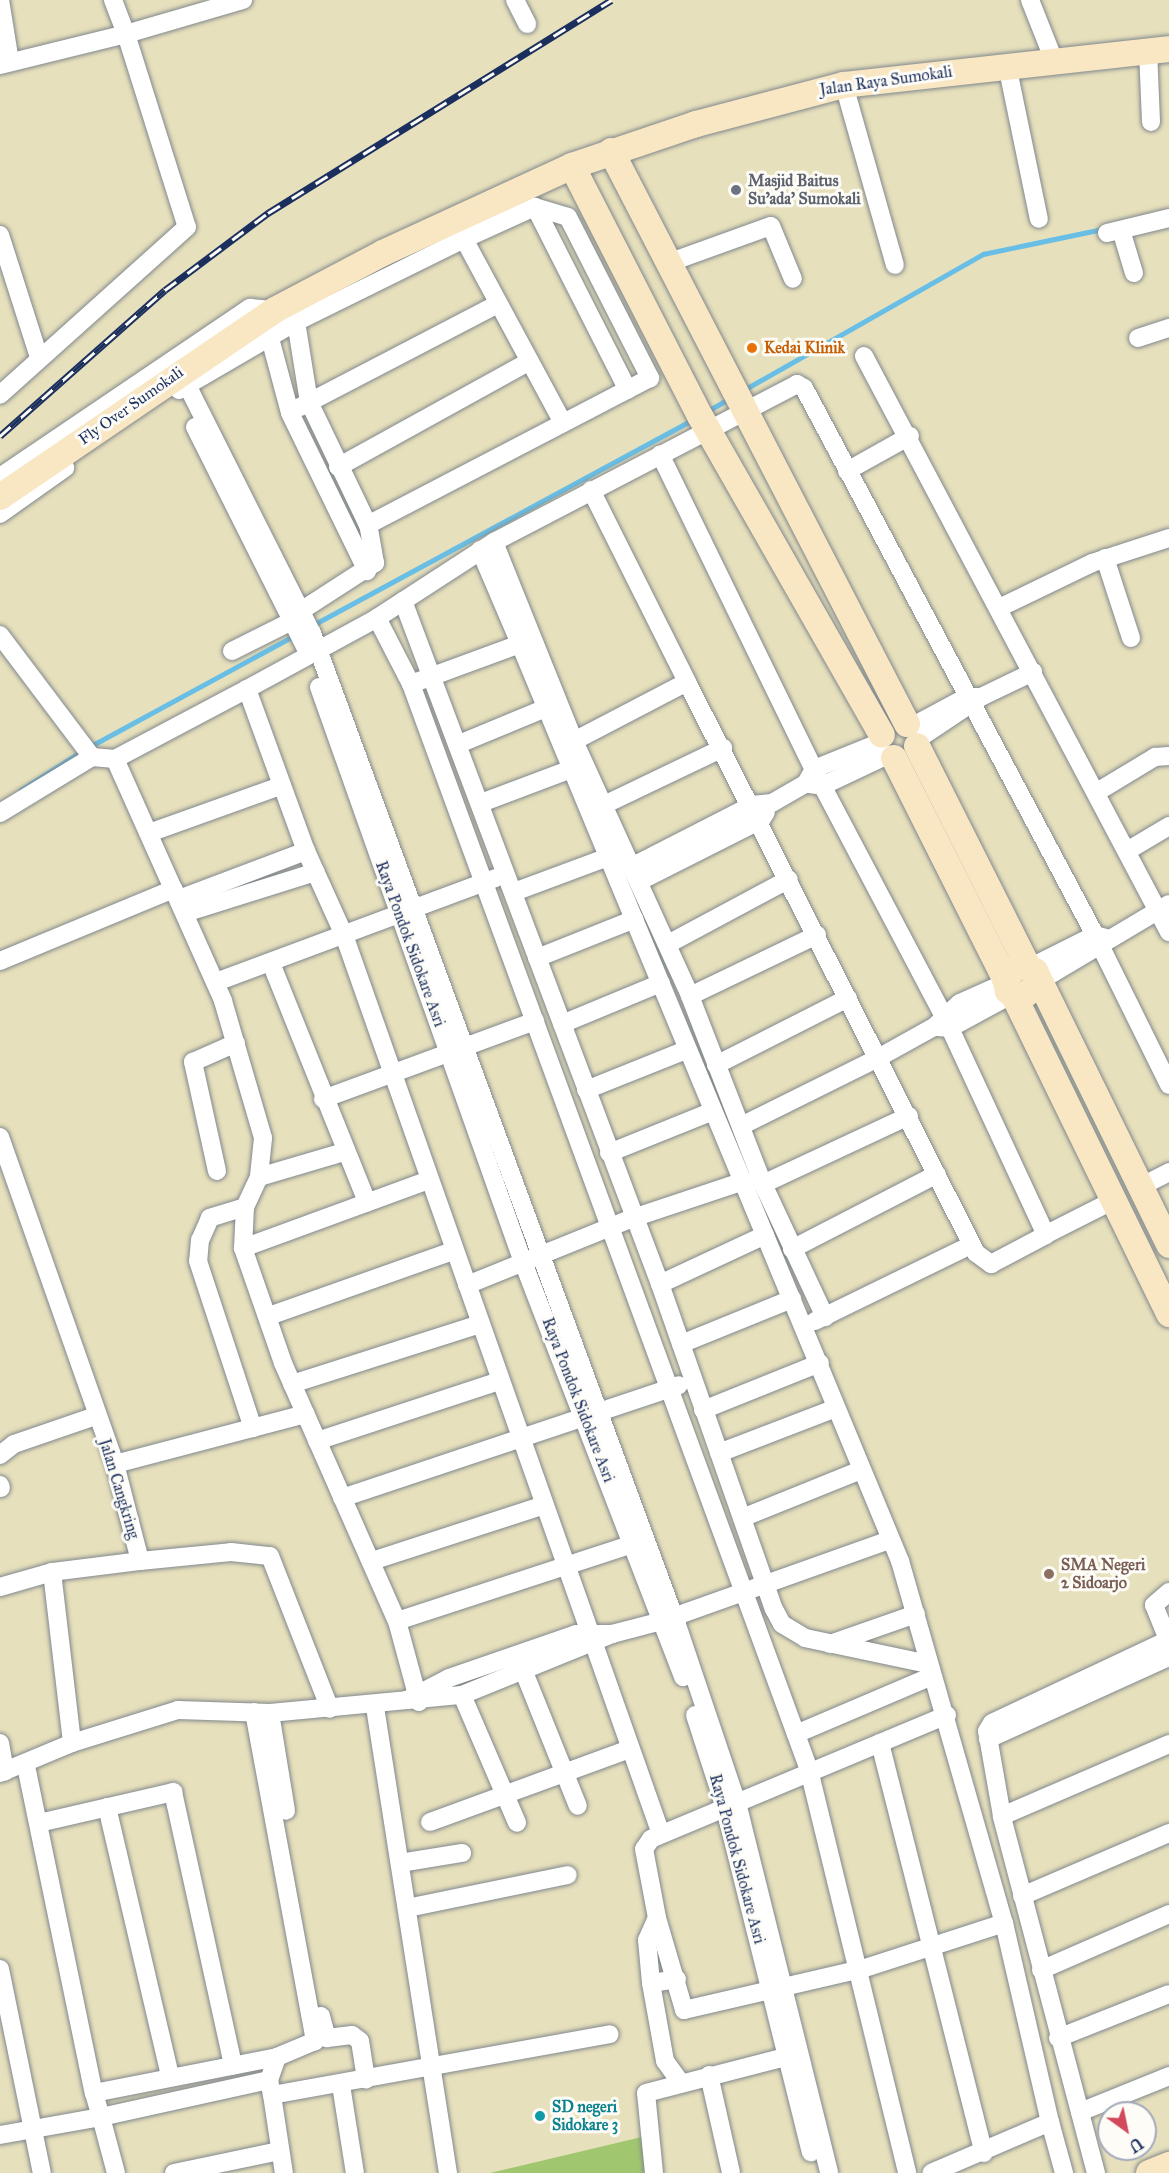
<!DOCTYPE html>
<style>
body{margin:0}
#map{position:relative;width:1169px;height:2173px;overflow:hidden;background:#e7e0bc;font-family:"IM FELL Great Primer",serif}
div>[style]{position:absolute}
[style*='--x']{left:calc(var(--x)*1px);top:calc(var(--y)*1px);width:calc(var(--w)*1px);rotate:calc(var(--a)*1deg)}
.green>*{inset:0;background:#a1c670}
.stream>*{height:4.5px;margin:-2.25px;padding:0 2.25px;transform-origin:2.25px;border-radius:2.25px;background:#69bee5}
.roads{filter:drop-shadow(0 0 2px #81888d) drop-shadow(0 0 2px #81888d)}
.street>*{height:18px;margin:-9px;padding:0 9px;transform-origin:9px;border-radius:9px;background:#fff}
.secondary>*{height:26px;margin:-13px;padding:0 13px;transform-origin:13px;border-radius:13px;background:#f9e7c3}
.rail>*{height:7px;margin-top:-3.5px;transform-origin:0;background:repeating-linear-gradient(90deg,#fdfcf7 0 14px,#1b2f5e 0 28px);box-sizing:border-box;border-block:2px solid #1b2f5e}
.dots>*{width:16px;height:16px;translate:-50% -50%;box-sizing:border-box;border:3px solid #fdfcf7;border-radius:50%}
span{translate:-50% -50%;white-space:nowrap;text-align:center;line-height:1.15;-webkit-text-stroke:6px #fdfcf7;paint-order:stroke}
.street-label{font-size:16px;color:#1b2f5e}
.worship-label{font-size:16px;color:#5b616d;font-weight:700}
.left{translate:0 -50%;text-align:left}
.food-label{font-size:16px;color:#c56008;font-weight:700}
.education-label{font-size:16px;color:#785e54;font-weight:700}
.culture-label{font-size:16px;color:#0d838f;font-weight:700}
.north{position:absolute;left:1097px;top:2101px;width:60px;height:60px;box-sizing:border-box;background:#fdfcf7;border:2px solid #a3aaba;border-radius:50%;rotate:147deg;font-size:16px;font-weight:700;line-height:24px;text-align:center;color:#1b2f5e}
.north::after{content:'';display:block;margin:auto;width:21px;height:27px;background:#d1495b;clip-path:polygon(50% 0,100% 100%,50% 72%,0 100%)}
</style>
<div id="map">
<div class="green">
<div style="clip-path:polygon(646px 2136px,650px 2173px,490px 2173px)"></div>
</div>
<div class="stream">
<div style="--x:742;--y:391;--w:277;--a:-29.6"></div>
<div style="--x:983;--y:254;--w:123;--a:-11.8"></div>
<div style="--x:706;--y:412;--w:28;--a:-30"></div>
<div style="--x:313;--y:625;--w:433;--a:-28.4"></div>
<div style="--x:89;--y:747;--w:234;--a:-28.5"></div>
<div style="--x:21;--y:790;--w:72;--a:-32.6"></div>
</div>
<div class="roads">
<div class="street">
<div style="--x:0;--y:0;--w:63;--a:80.8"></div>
<div style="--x:113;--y:0;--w:36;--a:69"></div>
<div style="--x:126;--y:34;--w:122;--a:-16.2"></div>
<div style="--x:515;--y:0;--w:27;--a:63"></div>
<div style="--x:1030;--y:0;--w:62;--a:68.4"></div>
<div style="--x:1148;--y:50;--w:72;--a:87.6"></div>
<div style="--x:0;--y:65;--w:130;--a:-13.8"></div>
<div style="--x:126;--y:34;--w:202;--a:72.5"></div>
<div style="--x:187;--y:227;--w:251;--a:138.1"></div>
<div style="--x:1007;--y:65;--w:157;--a:78.3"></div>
<div style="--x:844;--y:85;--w:187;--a:74.2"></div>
<div style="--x:535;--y:207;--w:205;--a:63.1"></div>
<div style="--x:1121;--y:230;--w:45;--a:73.2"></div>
<div style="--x:1107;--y:233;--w:64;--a:-13.6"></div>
<div style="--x:0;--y:235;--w:128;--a:72.3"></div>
<div style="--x:464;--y:239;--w:209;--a:61.7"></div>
<div style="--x:668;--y:263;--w:109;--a:-19.8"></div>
<div style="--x:771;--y:226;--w:57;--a:67.5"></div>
<div style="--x:267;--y:327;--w:89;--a:75"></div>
<div style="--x:290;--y:413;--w:176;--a:64"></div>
<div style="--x:1138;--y:338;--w:33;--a:-18"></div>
<div style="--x:864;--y:356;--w:652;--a:62.1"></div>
<div style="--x:187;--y:385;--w:278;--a:63.3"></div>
<div style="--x:312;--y:633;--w:1057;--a:69.8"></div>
<div style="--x:677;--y:1625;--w:188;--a:71.4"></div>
<div style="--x:737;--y:1803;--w:381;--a:76"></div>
<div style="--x:179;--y:390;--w:135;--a:-30.2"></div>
<div style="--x:296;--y:322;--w:187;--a:-26.3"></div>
<div style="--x:464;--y:239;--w:78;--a:-24.3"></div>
<div style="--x:535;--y:207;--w:34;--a:17"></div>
<div style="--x:568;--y:217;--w:181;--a:63"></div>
<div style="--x:650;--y:378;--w:318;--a:152.5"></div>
<div style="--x:300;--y:407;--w:223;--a:-27.5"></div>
<div style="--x:195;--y:427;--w:248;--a:63.4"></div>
<div style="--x:338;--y:467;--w:219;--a:-28.9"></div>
<div style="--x:847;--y:471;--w:72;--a:-29.1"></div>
<div style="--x:0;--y:477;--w:302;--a:-34.1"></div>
<div style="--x:250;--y:308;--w:25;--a:5"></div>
<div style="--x:591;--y:490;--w:215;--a:63.4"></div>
<div style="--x:0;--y:514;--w:80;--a:-35.3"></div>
<div style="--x:494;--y:542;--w:214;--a:68.1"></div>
<div style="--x:574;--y:741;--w:280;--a:65.5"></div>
<div style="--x:690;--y:996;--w:202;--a:68.8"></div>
<div style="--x:763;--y:1184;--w:147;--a:65"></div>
<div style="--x:480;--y:550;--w:102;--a:66.9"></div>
<div style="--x:1105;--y:558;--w:84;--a:72"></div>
<div style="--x:403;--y:601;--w:730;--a:69.38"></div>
<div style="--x:660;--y:1284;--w:344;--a:70.7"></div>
<div style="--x:774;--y:1609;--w:17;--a:62"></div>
<div style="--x:782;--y:1624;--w:27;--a:31"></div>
<div style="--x:805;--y:1638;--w:126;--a:11.9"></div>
<div style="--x:1001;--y:607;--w:101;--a:-25.8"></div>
<div style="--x:1092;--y:563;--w:81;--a:-18"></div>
<div style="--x:293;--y:616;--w:98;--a:-32.9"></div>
<div style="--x:375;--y:563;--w:39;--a:-100"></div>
<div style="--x:368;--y:525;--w:136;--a:-115.6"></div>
<div style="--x:309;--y:402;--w:81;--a:-99.2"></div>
<div style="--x:377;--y:618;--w:74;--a:62.7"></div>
<div style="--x:411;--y:684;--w:1157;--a:69.87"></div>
<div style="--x:809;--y:1770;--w:415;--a:76.3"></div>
<div style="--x:0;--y:635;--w:153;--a:53"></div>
<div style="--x:232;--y:651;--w:67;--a:-26.6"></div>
<div style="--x:411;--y:684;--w:116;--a:-20.2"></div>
<div style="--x:520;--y:644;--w:993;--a:67.49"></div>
<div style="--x:900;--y:1561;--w:377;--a:74"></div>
<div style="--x:1004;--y:1923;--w:204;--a:77"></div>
<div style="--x:1050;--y:2122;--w:129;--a:156.8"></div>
<div style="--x:319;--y:687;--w:610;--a:70.47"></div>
<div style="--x:523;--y:1262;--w:445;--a:68.9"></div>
<div style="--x:247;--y:689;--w:172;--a:70"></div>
<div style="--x:306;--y:851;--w:92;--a:65.7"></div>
<div style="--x:344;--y:935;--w:953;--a:70.58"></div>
<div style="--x:911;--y:727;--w:64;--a:-28.2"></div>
<div style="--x:967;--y:697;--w:10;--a:0"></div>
<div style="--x:918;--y:739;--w:76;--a:-33.7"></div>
<div style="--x:981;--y:697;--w:58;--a:-25.7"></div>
<div style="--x:574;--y:741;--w:127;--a:-27.6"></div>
<div style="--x:687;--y:682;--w:640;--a:63.15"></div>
<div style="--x:976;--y:1253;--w:19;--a:36"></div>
<div style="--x:991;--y:1264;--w:62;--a:-27.8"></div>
<div style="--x:1046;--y:1235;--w:228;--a:-114.9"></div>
<div style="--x:950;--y:1028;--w:283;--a:-117.8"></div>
<div style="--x:818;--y:778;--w:360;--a:-116"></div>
<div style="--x:459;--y:744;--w:94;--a:-22.5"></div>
<div style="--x:115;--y:759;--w:265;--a:65.9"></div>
<div style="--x:223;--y:1001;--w:143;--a:73.7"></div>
<div style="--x:263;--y:1138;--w:39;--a:96"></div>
<div style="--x:259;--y:1177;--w:33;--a:115"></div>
<div style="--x:245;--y:1207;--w:41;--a:92.8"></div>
<div style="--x:243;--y:1248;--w:122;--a:70.8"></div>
<div style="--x:283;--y:1363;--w:282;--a:66.2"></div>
<div style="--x:397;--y:1621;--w:84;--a:74.8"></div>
<div style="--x:810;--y:784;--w:12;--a:9"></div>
<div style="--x:822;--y:786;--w:73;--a:-25.2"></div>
<div style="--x:1097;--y:792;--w:68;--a:-31.1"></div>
<div style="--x:1155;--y:757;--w:14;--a:-4"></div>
<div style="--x:481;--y:803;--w:96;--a:-20.7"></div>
<div style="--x:606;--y:804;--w:130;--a:-25.6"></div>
<div style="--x:0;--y:813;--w:108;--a:-31.3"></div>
<div style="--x:92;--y:757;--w:23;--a:5"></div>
<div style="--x:115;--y:759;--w:149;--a:-27.9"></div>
<div style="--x:247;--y:689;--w:148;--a:-28.6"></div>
<div style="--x:377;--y:618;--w:140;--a:-33"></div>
<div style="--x:494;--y:542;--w:342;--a:-27.5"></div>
<div style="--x:797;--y:384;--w:8;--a:30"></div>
<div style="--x:804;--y:388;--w:620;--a:61.99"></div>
<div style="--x:1095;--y:935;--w:167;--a:63.7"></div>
<div style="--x:149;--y:833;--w:139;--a:-19.7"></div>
<div style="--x:1127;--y:851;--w:49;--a:-30.8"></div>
<div style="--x:633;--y:866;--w:134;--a:-27.1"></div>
<div style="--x:752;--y:805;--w:20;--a:-6"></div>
<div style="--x:772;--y:803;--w:39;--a:-30"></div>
<div style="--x:806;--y:783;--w:16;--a:-60"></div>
<div style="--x:814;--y:769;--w:72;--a:-21.9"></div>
<div style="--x:640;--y:881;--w:136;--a:-26.8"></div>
<div style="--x:761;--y:820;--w:9;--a:-58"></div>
<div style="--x:514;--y:892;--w:100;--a:-20.4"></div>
<div style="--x:179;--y:899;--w:136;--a:-20.7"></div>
<div style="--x:185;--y:913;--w:137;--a:-17.4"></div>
<div style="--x:668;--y:944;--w:137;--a:-28.2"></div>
<div style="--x:537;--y:958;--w:105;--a:-21.7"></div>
<div style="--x:0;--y:961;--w:188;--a:-22.5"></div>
<div style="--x:271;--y:963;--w:258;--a:68.1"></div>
<div style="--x:1031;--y:967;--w:72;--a:-26.6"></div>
<div style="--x:1095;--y:935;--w:11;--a:15"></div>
<div style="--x:216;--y:982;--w:298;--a:-20.4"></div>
<div style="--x:1038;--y:982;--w:152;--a:-30.8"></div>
<div style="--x:690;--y:996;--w:141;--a:-25.7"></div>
<div style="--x:562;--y:1024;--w:107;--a:-22.5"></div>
<div style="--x:938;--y:1027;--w:12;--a:5"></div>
<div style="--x:950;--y:1028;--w:69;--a:-28.4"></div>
<div style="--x:716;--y:1065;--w:148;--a:-26.9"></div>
<div style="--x:586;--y:1090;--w:108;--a:-21.8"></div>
<div style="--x:323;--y:1099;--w:226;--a:-20.2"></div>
<div style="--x:741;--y:1126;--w:153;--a:-26.4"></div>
<div style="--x:878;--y:1058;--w:64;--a:-29"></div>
<div style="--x:934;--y:1027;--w:35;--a:-43"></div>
<div style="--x:960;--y:1003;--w:49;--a:-24"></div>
<div style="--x:0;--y:1137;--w:347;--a:70.6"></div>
<div style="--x:115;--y:1464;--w:100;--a:75.5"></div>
<div style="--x:140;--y:1561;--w:91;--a:-5.6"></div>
<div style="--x:231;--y:1552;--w:39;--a:6"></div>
<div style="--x:270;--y:1556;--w:164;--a:68.6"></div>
<div style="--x:609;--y:1153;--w:112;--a:-22"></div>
<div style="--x:217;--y:1171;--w:112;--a:-102.4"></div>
<div style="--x:193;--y:1062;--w:47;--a:-23.8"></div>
<div style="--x:259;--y:1177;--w:89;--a:-16.4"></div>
<div style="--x:763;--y:1184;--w:161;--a:-25"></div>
<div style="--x:1140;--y:1187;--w:33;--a:-27"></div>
<div style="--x:245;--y:1207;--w:37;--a:163"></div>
<div style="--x:210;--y:1218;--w:24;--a:114"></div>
<div style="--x:200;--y:1240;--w:21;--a:95"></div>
<div style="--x:198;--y:1261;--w:176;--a:71.8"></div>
<div style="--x:1047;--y:1234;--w:75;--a:-26.9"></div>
<div style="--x:243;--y:1248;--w:198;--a:-20.1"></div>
<div style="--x:792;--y:1249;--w:163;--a:-27.3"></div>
<div style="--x:660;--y:1284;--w:116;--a:-25"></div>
<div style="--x:467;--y:1285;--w:179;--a:-22"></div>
<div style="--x:633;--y:1218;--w:117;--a:-18.4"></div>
<div style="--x:269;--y:1316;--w:195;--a:-19.5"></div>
<div style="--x:815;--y:1321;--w:174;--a:-26"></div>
<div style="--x:681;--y:1344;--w:120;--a:-22.1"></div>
<div style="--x:292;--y:1384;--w:197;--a:-17.7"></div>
<div style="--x:703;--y:1410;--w:126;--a:-21.9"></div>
<div style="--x:317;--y:1441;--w:192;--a:-18.2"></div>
<div style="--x:719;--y:1453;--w:125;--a:-21"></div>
<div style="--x:0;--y:1455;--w:18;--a:-38"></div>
<div style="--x:14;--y:1444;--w:87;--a:-18.9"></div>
<div style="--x:115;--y:1464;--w:197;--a:-14.7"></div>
<div style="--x:0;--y:1485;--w:3;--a:72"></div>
<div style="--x:342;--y:1498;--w:355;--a:-18.5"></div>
<div style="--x:742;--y:1518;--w:128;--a:-22"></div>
<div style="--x:372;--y:1561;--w:181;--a:-18"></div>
<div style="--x:52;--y:1572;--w:172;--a:83.3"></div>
<div style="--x:0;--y:1587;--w:54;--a:-16.1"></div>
<div style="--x:52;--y:1572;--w:89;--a:-7.1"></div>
<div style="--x:1169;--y:1592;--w:20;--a:139"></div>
<div style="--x:1154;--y:1605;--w:40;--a:68"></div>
<div style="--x:397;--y:1621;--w:248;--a:-18.1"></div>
<div style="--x:830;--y:1644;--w:91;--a:-19.2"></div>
<div style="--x:524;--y:1672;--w:144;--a:68.1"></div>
<div style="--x:462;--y:1695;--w:139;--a:66.7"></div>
<div style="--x:407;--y:1700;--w:47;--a:-27.6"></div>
<div style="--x:449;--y:1678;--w:134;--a:-19.1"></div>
<div style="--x:576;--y:1634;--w:36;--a:0"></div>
<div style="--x:612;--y:1634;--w:52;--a:-14.6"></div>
<div style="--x:662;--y:1621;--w:241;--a:-19.6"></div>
<div style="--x:375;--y:1707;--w:472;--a:81.1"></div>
<div style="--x:254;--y:1712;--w:335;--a:79.5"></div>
<div style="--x:315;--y:2041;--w:41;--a:157.2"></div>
<div style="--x:277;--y:2057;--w:24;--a:109"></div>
<div style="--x:269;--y:2080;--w:15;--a:79"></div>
<div style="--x:272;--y:2095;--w:343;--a:-10.2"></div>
<div style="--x:270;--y:1713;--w:99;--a:80.7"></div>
<div style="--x:695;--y:1715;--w:98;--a:72.1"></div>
<div style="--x:725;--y:1808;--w:355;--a:76"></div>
<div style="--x:947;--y:1715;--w:321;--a:157.3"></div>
<div style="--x:651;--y:1839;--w:12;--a:125"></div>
<div style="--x:644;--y:1849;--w:70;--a:79.3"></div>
<div style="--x:657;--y:1918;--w:96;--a:73.6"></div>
<div style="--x:684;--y:2010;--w:183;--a:-13"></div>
<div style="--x:862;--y:1969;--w:149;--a:-17.9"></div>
<div style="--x:796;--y:1734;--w:148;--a:-23.1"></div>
<div style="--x:988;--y:1739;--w:199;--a:-24.4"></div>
<div style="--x:0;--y:1743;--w:29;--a:80"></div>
<div style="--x:880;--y:1743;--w:423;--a:75.8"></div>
<div style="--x:26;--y:1766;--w:334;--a:78.3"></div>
<div style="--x:94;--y:2093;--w:187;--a:-11.1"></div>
<div style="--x:0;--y:1773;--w:78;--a:-22.6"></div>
<div style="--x:72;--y:1743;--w:111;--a:-17.3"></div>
<div style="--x:178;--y:1710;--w:92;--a:1.9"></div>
<div style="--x:270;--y:1713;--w:193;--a:-5.4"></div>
<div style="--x:462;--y:1695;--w:162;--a:-22.1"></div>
<div style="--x:107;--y:1807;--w:275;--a:76.8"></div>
<div style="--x:1002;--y:1816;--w:182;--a:-23.3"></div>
<div style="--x:430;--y:1822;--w:213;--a:-20.1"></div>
<div style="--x:39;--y:1823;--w:138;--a:-13"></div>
<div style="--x:173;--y:1792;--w:280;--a:77.6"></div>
<div style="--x:400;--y:1863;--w:63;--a:-9.2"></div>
<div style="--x:1022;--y:1896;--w:160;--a:-23.2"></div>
<div style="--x:407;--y:1908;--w:164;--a:-11.6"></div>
<div style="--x:0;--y:1969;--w:208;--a:78.4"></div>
<div style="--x:1041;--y:1970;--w:140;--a:-23.6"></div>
<div style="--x:677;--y:1979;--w:26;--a:171"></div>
<div style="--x:651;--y:1983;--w:79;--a:79.8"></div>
<div style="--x:665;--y:2061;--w:27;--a:54"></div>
<div style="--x:651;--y:1983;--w:43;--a:-95.3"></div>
<div style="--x:647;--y:1940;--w:24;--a:-66"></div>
<div style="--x:321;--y:2016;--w:23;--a:75"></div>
<div style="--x:327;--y:2038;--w:25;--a:-7"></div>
<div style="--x:352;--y:2035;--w:10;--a:37"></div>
<div style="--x:360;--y:2041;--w:39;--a:81"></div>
<div style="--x:1058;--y:2038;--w:119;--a:-21.6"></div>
<div style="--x:709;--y:2075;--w:100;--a:77.3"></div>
<div style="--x:341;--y:2085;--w:89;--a:81"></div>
<div style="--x:94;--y:2093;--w:25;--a:74"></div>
<div style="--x:101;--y:2117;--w:172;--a:-12.4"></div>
<div style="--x:272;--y:2095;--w:79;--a:81.3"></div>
<div style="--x:1080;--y:2112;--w:96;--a:-22"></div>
<div style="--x:1050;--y:2122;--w:53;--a:74.6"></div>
<div style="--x:0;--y:2135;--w:103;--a:-10.1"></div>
<div style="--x:101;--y:2117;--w:58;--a:75"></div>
<div style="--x:174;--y:2173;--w:107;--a:-11.8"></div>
<div style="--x:654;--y:2173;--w:80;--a:-95.7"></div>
<div style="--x:646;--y:2093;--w:156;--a:-14.5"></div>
<div style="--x:1096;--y:2173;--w:369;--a:-104.8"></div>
<div style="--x:1002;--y:1816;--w:86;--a:-100"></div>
<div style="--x:987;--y:1731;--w:9;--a:-58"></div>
<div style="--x:992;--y:1723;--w:195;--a:-25.2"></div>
</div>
<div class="secondary">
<div style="--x:611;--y:151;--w:645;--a:62.68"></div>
<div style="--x:572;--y:166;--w:281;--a:62.9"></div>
<div style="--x:700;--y:416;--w:367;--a:60.3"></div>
<div style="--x:0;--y:497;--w:333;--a:-34.2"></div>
<div style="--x:275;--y:310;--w:122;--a:-27.8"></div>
<div style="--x:383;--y:253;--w:208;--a:-24.7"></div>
<div style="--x:572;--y:166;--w:131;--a:-18.7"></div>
<div style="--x:696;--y:124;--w:153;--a:-14.8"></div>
<div style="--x:844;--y:85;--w:327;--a:-6.3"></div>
<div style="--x:917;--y:746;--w:245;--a:63.3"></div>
<div style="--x:894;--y:758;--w:247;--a:63.3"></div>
<div style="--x:1038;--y:985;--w:21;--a:143"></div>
<div style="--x:1021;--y:998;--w:15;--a:-152"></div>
<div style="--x:1008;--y:991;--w:12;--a:-104"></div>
<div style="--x:1005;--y:979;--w:21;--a:-45"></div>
<div style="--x:1020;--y:964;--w:17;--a:25"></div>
<div style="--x:1035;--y:971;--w:305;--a:63.9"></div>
<div style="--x:1014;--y:996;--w:354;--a:64"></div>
<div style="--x:1149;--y:2173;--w:22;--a:-22"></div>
</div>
</div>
<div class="rail">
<div style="--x:0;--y:436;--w:220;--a:-41.5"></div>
<div style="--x:165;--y:290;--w:129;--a:-36.8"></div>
<div style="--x:268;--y:213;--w:404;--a:-31.8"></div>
</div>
<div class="dots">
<div style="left:736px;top:190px;background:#6b7280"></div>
<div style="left:752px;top:348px;background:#e8710a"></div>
<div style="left:1049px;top:1574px;background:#8d6e63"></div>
<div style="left:540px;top:2116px;background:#0f9aa8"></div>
</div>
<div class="street-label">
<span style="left:886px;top:81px;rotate:-8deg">Jalan Raya Sumokali</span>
<span style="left:131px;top:406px;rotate:-35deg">Fly Over Sumokali</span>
<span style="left:410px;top:944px;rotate:70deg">Raya Pondok Sidokare Asri</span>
<span style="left:578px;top:1400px;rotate:69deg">Raya Pondok Sidokare Asri</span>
<span style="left:119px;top:1489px;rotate:73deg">Jalan Cangkring</span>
<span style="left:737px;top:1859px;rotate:75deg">Raya Pondok Sidokare Asri</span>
</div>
<div class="worship-label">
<span class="left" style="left:748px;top:190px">Masjid Baitus<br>Su'ada' Sumokali</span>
</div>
<div class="food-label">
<span class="left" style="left:764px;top:348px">Kedai Klinik</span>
</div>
<div class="education-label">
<span class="left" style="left:1061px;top:1574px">SMA Negeri<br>2 Sidoarjo</span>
</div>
<div class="culture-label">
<span class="left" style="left:552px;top:2116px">SD negeri<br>Sidokare 3</span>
</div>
<div class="north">U</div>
</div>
